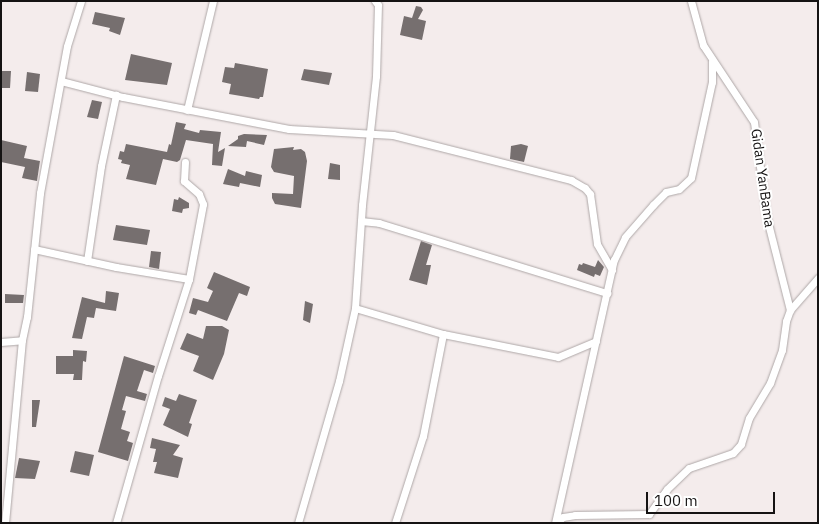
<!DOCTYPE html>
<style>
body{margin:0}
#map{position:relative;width:819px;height:524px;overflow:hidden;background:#f4ecec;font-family:"IBM Plex Sans",sans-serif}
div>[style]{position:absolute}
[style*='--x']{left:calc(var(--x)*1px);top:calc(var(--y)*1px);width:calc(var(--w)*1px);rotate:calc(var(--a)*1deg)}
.building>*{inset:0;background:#766f6f}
.roads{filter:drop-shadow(0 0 1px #aea7a7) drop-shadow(0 0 1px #aea7a7)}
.minor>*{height:7px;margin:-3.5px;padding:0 3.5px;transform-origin:3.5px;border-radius:3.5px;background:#fff}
span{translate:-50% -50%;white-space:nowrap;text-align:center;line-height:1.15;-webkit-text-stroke:4px #fff;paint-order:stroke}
.street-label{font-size:14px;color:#151313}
.frame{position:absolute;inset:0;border:2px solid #151313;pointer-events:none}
.scale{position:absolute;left:646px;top:492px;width:129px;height:22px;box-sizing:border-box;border:2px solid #151313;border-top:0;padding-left:6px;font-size:15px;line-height:18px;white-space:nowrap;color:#151313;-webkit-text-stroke:4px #fff;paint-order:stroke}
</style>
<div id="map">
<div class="building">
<div style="clip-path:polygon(416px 6px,421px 7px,423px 10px,418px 19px,426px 21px,422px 40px,400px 35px,404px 16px,412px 18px)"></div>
<div style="clip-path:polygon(95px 12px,125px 18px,120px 35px,109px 31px,110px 28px,92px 24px)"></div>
<div style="clip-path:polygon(131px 54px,172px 63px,167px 85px,125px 80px)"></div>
<div style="clip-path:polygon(235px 63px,268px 69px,263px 97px,260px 97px,259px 99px,229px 94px,231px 84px,222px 82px,225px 67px,234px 68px)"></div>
<div style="clip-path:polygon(304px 69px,332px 73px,329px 85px,301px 80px)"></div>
<div style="clip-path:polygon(1px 71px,11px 71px,10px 88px,1px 88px)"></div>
<div style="clip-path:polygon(27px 72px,40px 74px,38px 92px,25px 91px)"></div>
<div style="clip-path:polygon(92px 100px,102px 102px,98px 119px,87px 117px)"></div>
<div style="clip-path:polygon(176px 122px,186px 124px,184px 129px,199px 133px,200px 130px,221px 132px,218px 152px,225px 148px,222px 166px,212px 165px,213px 144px,186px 140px,180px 160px,177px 162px,163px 159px,156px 185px,126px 179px,130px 165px,121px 163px,122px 160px,118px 159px,120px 151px,124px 152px,126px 144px,167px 152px,169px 144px,171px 145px)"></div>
<div style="clip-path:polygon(244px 134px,267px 135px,264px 145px,247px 141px,246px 147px,228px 146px,238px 139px,238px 136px)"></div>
<div style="clip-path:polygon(1px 140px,27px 146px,24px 158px,40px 161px,37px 181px,22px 178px,25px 167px,1px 162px)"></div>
<div style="clip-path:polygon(521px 144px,528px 146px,524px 162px,510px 159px,511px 146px)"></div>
<div style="clip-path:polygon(294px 147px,293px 150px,301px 149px,305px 152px,307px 161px,301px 208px,275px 204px,272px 198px,272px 193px,293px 194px,294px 176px,274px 172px,271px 167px,274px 149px)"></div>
<div style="clip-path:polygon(330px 163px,340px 165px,340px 180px,328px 179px)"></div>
<div style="clip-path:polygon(228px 169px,245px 176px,246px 171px,262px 175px,260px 187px,240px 183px,239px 187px,223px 184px)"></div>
<div style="clip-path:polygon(179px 197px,189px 203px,189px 208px,183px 209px,182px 213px,172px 211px,174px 199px,178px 200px)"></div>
<div style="clip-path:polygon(116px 225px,150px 230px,147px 245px,113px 240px)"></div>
<div style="clip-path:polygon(421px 241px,432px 245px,426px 265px,431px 265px,427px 285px,409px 280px)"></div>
<div style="clip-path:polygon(151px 251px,161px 252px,159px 269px,149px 267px)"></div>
<div style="clip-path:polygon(598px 260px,604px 267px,600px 276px,595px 274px,594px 277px,577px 270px,579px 264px,582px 265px,583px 263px,595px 267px)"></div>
<div style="clip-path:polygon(214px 272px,250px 287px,247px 296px,239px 293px,227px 321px,198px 310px,196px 315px,189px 313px,193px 298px,208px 302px,213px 291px,207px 288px)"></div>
<div style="clip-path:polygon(106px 291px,119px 293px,116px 311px,96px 308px,94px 318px,87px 317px,82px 339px,72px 338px,82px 297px,105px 303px)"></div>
<div style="clip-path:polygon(5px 294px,24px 295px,23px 303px,5px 303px)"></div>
<div style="clip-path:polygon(305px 301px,313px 304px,310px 323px,303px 320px)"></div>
<div style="clip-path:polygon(206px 326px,222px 326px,229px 330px,224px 354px,213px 380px,193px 371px,199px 356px,180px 349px,187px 333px,203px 339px)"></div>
<div style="clip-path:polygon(73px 350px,87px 351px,86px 362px,83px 361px,82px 380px,73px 380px,74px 374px,56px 374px,56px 356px,73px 356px)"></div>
<div style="clip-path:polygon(124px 356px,155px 366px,153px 373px,144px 370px,137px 391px,147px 394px,145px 401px,126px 396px,122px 410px,126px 411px,121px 429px,130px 432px,127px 441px,133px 443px,128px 461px,98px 452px)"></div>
<div style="clip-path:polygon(179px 394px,197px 400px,189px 423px,192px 424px,188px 437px,163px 425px,170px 409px,162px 406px,165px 397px,176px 401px)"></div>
<div style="clip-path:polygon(32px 400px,40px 400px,36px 427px,32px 427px)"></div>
<div style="clip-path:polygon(152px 438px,180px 445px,173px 455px,183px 458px,178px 478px,154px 473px,157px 462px,153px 462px,156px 449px,150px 448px)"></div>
<div style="clip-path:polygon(75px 451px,94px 455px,89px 476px,70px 472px)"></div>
<div style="clip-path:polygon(19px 458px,40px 461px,35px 479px,15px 478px)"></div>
</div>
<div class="roads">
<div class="minor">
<div style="--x:691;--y:1;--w:46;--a:74.7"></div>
<div style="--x:703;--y:45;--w:92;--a:56.5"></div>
<div style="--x:754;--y:122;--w:98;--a:82.4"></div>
<div style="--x:767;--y:219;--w:94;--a:75.8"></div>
<div style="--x:61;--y:81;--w:64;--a:14.5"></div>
<div style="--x:123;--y:97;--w:169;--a:10.9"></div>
<div style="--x:289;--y:129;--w:104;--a:3.3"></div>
<div style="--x:393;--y:135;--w:184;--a:14.2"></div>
<div style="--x:571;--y:180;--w:16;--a:30"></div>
<div style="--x:585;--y:188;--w:8;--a:50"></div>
<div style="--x:590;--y:194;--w:50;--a:82"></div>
<div style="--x:597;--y:244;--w:30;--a:60"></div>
<div style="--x:187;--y:110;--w:112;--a:-76.6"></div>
<div style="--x:361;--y:221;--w:18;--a:6"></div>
<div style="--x:379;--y:223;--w:239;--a:17.1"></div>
<div style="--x:34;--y:249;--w:84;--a:12.4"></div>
<div style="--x:116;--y:267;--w:74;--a:9.3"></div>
<div style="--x:87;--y:261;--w:96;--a:-81.6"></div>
<div style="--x:101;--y:166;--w:73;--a:-78.1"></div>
<div style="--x:355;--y:308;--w:92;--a:16.5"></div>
<div style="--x:443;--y:334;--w:117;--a:11.3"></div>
<div style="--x:558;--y:357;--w:41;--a:-22.8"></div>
<div style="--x:1;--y:342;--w:21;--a:-5"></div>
<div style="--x:5;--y:523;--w:184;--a:-84.7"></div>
<div style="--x:22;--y:340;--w:24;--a:-78"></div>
<div style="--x:27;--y:317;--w:125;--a:-84"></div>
<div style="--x:40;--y:193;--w:149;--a:-79.6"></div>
<div style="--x:67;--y:46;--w:47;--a:-72.7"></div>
<div style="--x:116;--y:523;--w:153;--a:-74.1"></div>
<div style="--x:158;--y:376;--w:102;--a:-72.3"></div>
<div style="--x:189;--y:279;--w:76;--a:-79.4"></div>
<div style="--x:203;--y:204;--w:11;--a:-112"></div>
<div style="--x:199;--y:194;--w:20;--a:-139"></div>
<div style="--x:184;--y:181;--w:19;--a:-87"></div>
<div style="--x:298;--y:523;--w:148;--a:-73.9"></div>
<div style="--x:339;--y:381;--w:75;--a:-77.6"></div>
<div style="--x:355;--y:308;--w:103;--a:-86.1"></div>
<div style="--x:362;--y:205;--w:130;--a:-83.8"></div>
<div style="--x:376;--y:76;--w:71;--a:-88.4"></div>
<div style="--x:378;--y:5;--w:5;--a:-127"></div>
<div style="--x:395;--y:523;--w:91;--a:-72.2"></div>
<div style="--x:423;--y:436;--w:104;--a:-78.9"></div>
<div style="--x:555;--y:523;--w:270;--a:-77.4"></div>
<div style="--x:614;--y:260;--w:25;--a:-64"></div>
<div style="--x:625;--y:237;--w:43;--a:-48.8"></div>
<div style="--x:653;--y:205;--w:18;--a:-45"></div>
<div style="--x:666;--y:192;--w:13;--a:-13"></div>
<div style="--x:679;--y:189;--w:16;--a:-43"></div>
<div style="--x:691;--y:178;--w:98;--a:-77.7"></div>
<div style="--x:712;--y:82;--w:21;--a:-90"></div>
<div style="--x:556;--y:523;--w:9;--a:-41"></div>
<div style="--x:563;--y:517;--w:12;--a:-9"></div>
<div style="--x:575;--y:515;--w:74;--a:-0.8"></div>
<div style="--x:649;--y:514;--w:31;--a:-54"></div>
<div style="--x:667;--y:489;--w:30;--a:-44"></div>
<div style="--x:689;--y:468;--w:46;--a:-18.8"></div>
<div style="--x:733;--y:453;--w:12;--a:-48"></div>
<div style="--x:741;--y:444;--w:27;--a:-73"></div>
<div style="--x:749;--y:418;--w:41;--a:-59"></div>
<div style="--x:770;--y:383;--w:35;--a:-70"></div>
<div style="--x:782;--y:350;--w:29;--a:-82"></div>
<div style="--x:786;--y:321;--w:12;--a:-70"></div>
<div style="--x:790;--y:310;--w:43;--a:-48.8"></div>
</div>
</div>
<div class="street-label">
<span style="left:763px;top:178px;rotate:82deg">Gidan YanBama</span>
</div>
<div class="frame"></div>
<div class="scale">100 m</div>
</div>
